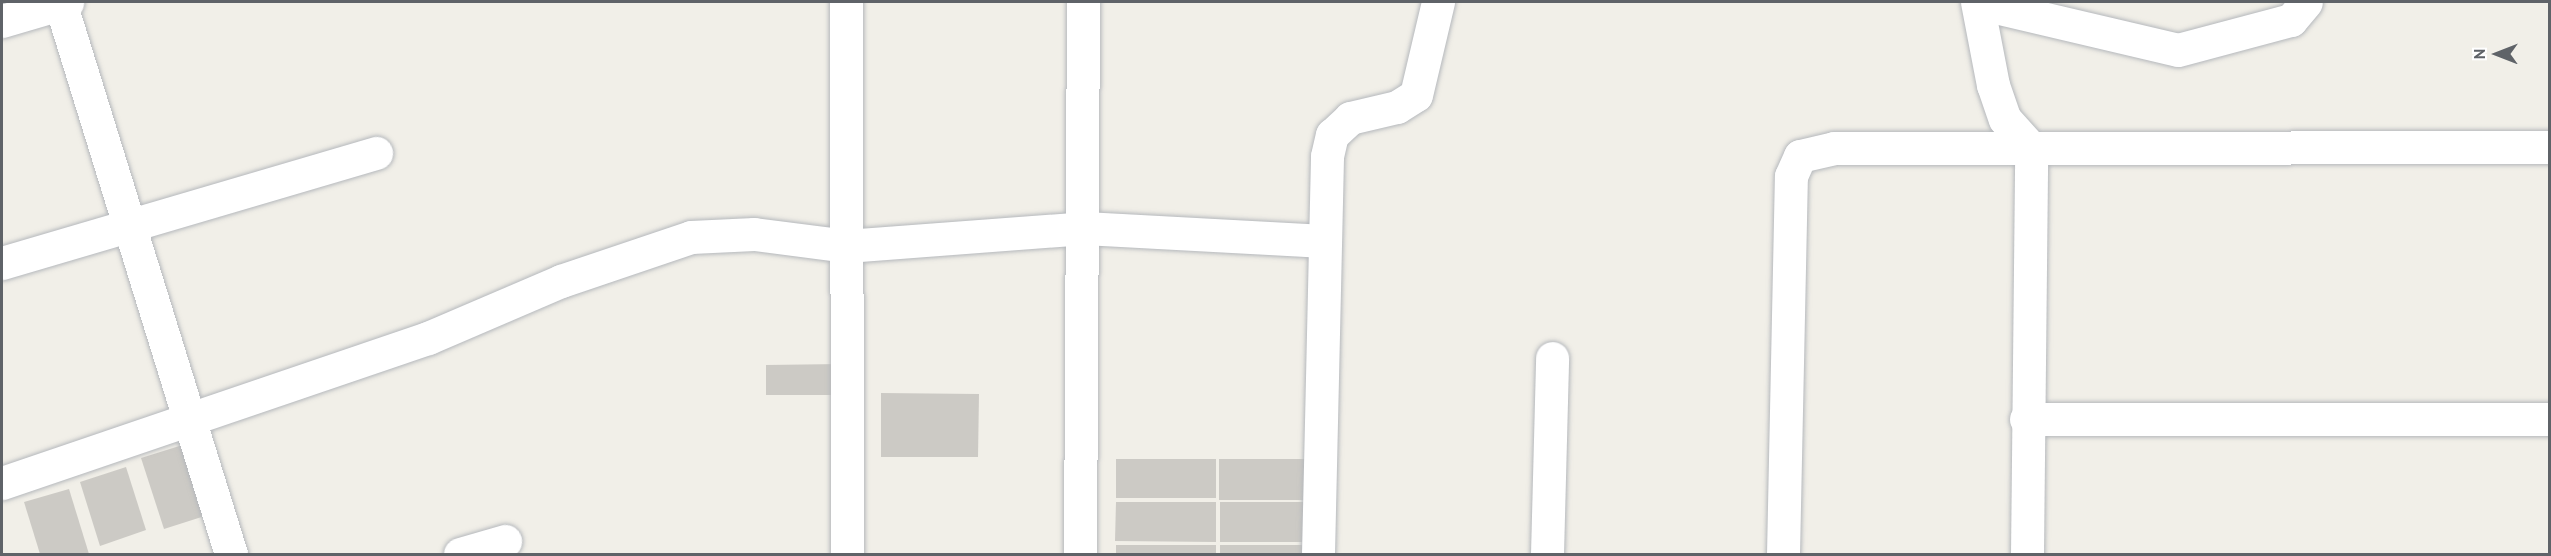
<!DOCTYPE html>
<style>
body{margin:0}
#map{position:relative;width:2551px;height:556px;overflow:hidden;background:#f1efe8;font-family:"PT Sans",sans-serif}
div>[style]{position:absolute}
[style*='--x']{left:calc(var(--x)*1px);top:calc(var(--y)*1px);width:calc(var(--w)*1px);rotate:calc(var(--a)*1deg)}
.building>*{inset:0;background:#cccac5}
.roads{filter:drop-shadow(0 0 2px #b5b8bc) drop-shadow(0 0 2px #b5b8bc)}
.minor>*{height:33px;margin:-16.5px;padding:0 16.5px;transform-origin:16.5px;border-radius:16.5px;background:#fff}
span{translate:-50% -50%;white-space:nowrap;text-align:center;line-height:1.15;-webkit-text-stroke:5px #fff;paint-order:stroke}
.frame{position:absolute;inset:0;border:3px solid #5f6368;pointer-events:none}
.north{position:absolute;left:2467px;top:24px;width:60px;height:60px;-webkit-text-stroke:4px #fff;paint-order:stroke;rotate:270deg;font-size:16px;font-weight:700;line-height:24px;text-align:center;color:#5f6368}
.north::after{content:'';display:block;margin:auto;width:21px;height:27px;background:#5f6368;clip-path:polygon(50% 0,100% 100%,50% 72%,0 100%)}
</style>
<div id="map">
<div class="building">
<div style="clip-path:polygon(841px 364px,841px 395px,766px 395px,766px 365px)"></div>
<div style="clip-path:polygon(881px 393px,979px 394px,978px 457px,881px 457px)"></div>
<div style="clip-path:polygon(189px 443px,211px 514px,164px 529px,141px 458px)"></div>
<div style="clip-path:polygon(1116px 459px,1216px 459px,1216px 498px,1116px 498px)"></div>
<div style="clip-path:polygon(1219px 459px,1310px 459px,1309px 500px,1219px 500px)"></div>
<div style="clip-path:polygon(126px 467px,146px 530px,100px 546px,80px 482px)"></div>
<div style="clip-path:polygon(69px 489px,89px 554px,40px 554px,24px 502px)"></div>
<div style="clip-path:polygon(1116px 502px,1216px 502px,1216px 542px,1115px 541px)"></div>
<div style="clip-path:polygon(1220px 502px,1309px 502px,1309px 542px,1220px 542px)"></div>
<div style="clip-path:polygon(1116px 545px,1216px 545px,1216px 554px,1116px 554px)"></div>
<div style="clip-path:polygon(1220px 545px,1308px 545px,1308px 554px,1220px 554px)"></div>
</div>
<div class="roads">
<div class="minor">
<div style="--x:60;--y:2;--w:578;--a:72.79"></div>
<div style="--x:846;--y:2;--w:552;--a:89.9"></div>
<div style="--x:1977;--y:2;--w:85;--a:79.1"></div>
<div style="--x:1993;--y:85;--w:36;--a:71"></div>
<div style="--x:2005;--y:119;--w:39;--a:48"></div>
<div style="--x:1978;--y:3;--w:205;--a:13.2"></div>
<div style="--x:2178;--y:50;--w:117;--a:-14.9"></div>
<div style="--x:2291;--y:20;--w:23;--a:-50"></div>
<div style="--x:2;--y:21;--w:68;--a:-16.3"></div>
<div style="--x:2;--y:263;--w:390;--a:-16.4"></div>
<div style="--x:2026;--y:419;--w:524;--a:0"></div>
<div style="--x:2;--y:483;--w:450;--a:-18.8"></div>
<div style="--x:428;--y:338;--w:145;--a:-23.2"></div>
<div style="--x:561;--y:281;--w:137;--a:-18.7"></div>
<div style="--x:691;--y:237;--w:63;--a:-2.7"></div>
<div style="--x:754;--y:234;--w:93;--a:7.4"></div>
<div style="--x:846;--y:246;--w:239;--a:-4.3"></div>
<div style="--x:1084;--y:228;--w:241;--a:3.1"></div>
<div style="--x:460;--y:554;--w:47;--a:-16.1"></div>
<div style="--x:1080;--y:554;--w:552;--a:-89.69"></div>
<div style="--x:1318;--y:554;--w:398;--a:-88.7"></div>
<div style="--x:1327;--y:156;--w:22;--a:-77"></div>
<div style="--x:1332;--y:135;--w:25;--a:-43"></div>
<div style="--x:1350;--y:118;--w:48;--a:-13.2"></div>
<div style="--x:1397;--y:107;--w:22;--a:-32"></div>
<div style="--x:1416;--y:95;--w:96;--a:-76.7"></div>
<div style="--x:1547;--y:554;--w:196;--a:-88.5"></div>
<div style="--x:1783;--y:554;--w:378;--a:-88.8"></div>
<div style="--x:1791;--y:176;--w:22;--a:-66"></div>
<div style="--x:1800;--y:156;--w:35;--a:-13"></div>
<div style="--x:1834;--y:148;--w:197;--a:0"></div>
<div style="--x:2027;--y:554;--w:406;--a:-89.4"></div>
<div style="--x:2031;--y:148;--w:519;--a:-0.11"></div>
</div>
</div>
<div class="frame"></div>
<div class="north">N</div>
</div>
